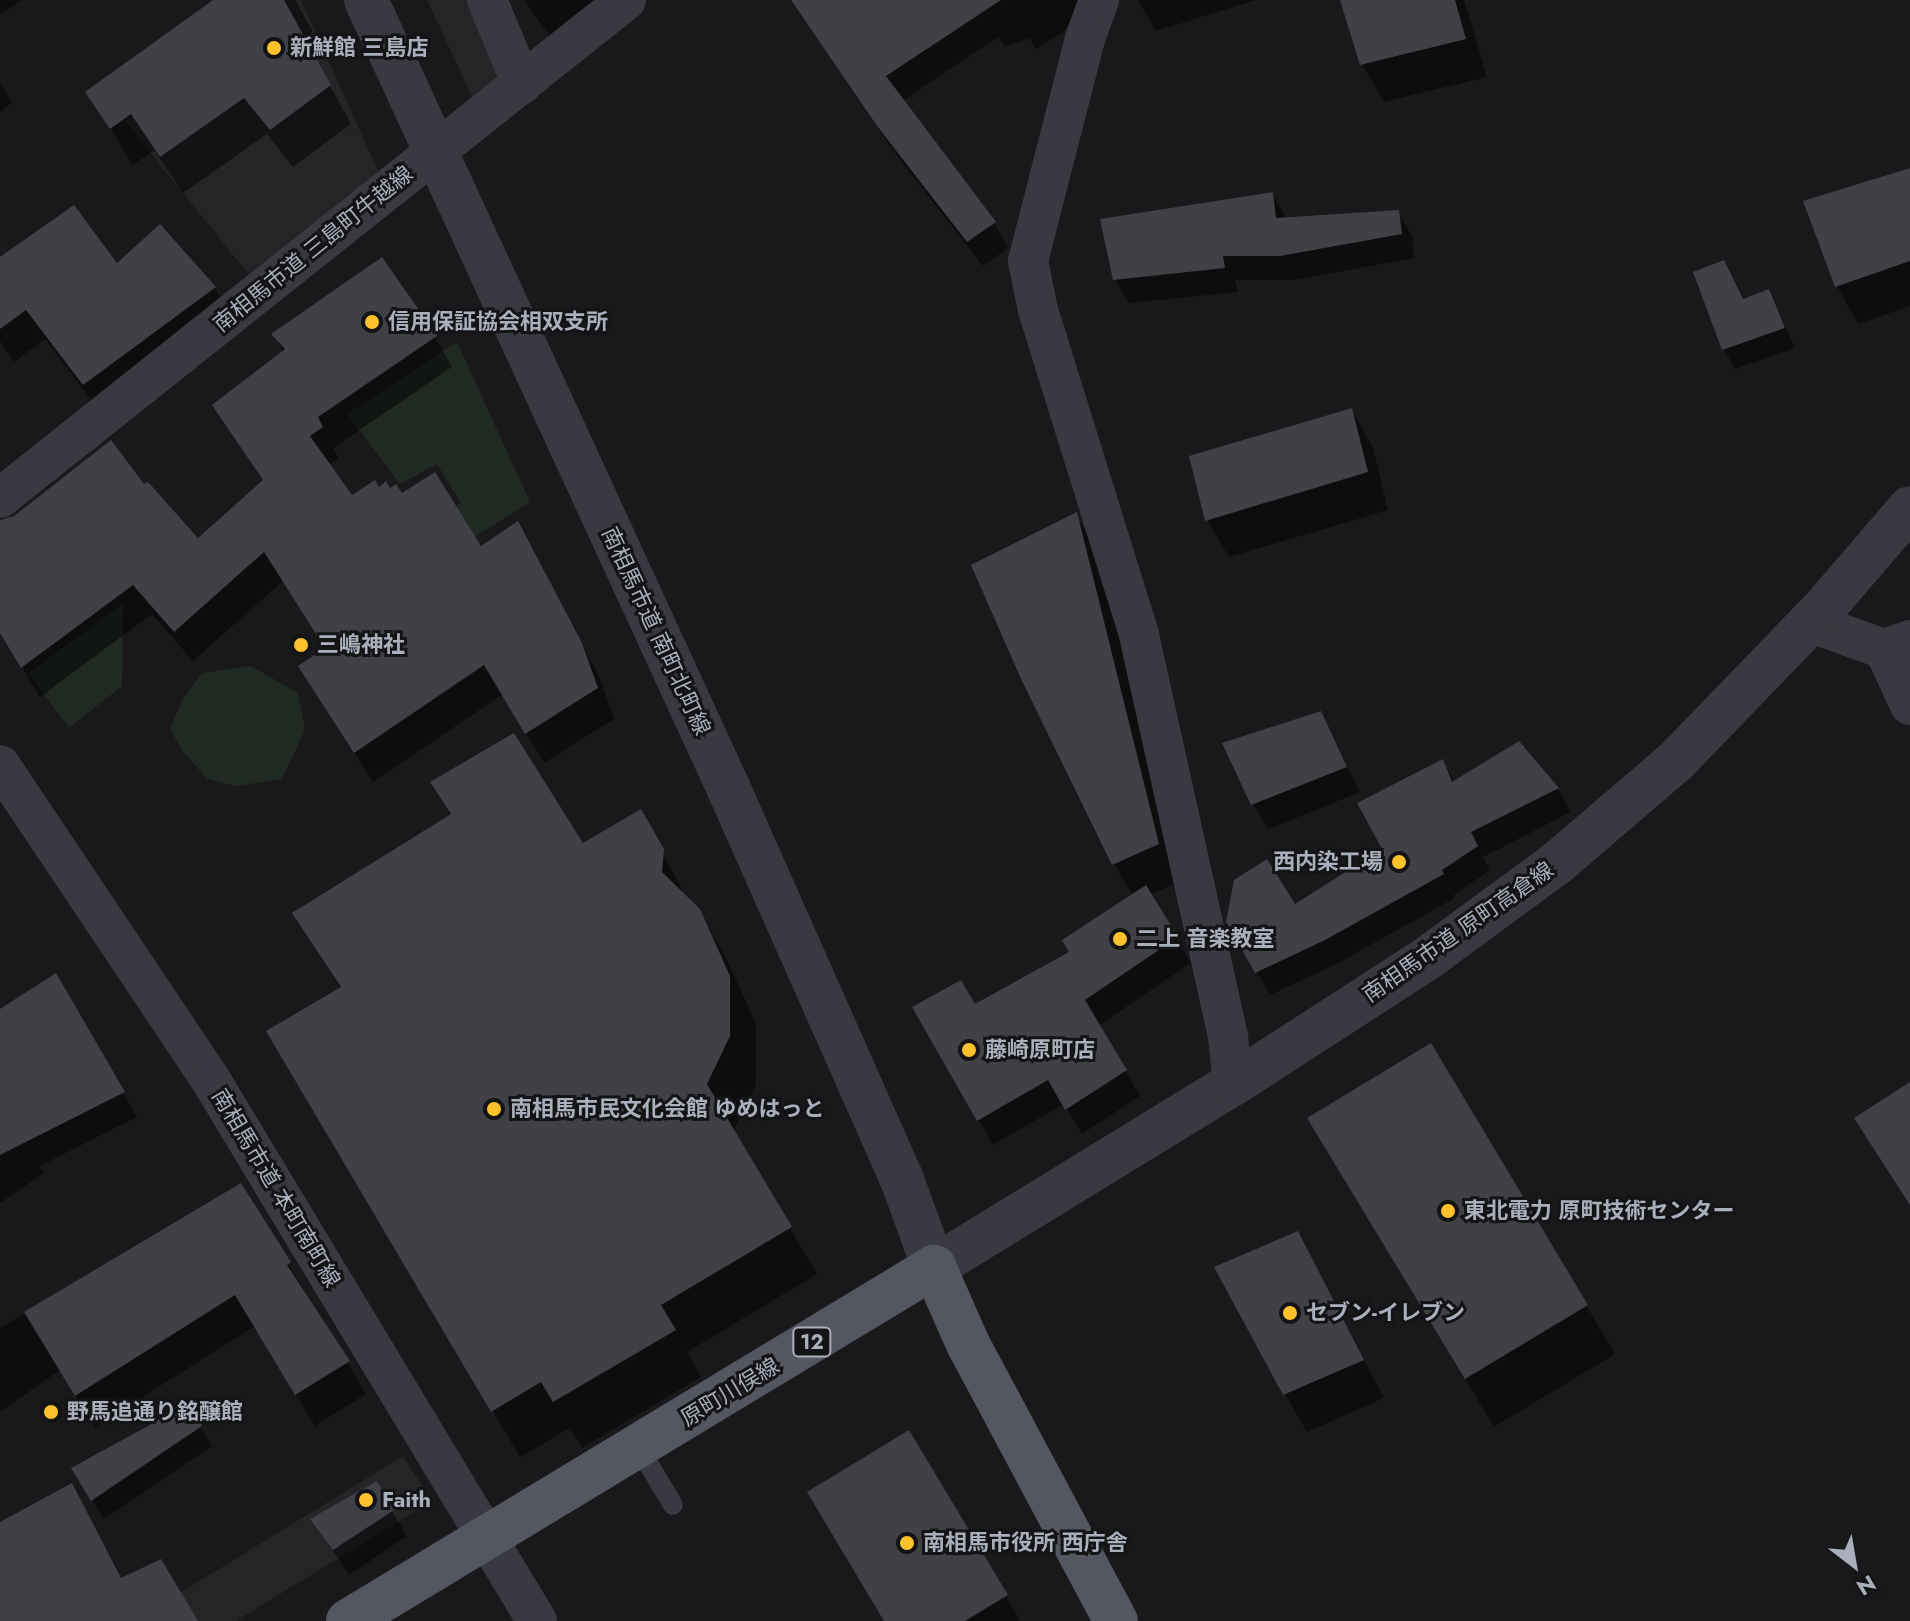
<!DOCTYPE html>
<meta charset="utf-8">
<style>
body{margin:0}
#map{position:relative;width:1910px;height:1621px;overflow:hidden;background:#19191b;font-family:Jost,"Noto Sans JP",sans-serif}
div>[style]{position:absolute}
[style*='--x']{left:calc(var(--x)*1px);top:calc(var(--y)*1px);width:calc(var(--w)*1px);rotate:calc(var(--a)*1deg)}
.built>*{inset:0;background:#252528}
.green>*{inset:0;background:#202a22}
.shadow>*{inset:0;background:#0007}
.building>*{inset:0;background:#404146}
.service>*{height:20px;margin:-10px;padding:0 10px;transform-origin:10px;border-radius:10px;background:#393a41}
.minor>*{height:40px;margin:-20px;padding:0 20px;transform-origin:20px;border-radius:20px;background:#393a41}
.tertiary>*{height:44px;margin:-22px;padding:0 22px;transform-origin:22px;border-radius:22px;background:#393a41}
.primary>*{height:44px;margin:-22px;padding:0 22px;transform-origin:22px;border-radius:22px;background:#555760}
.dots>*{width:22px;height:22px;translate:-50% -50%;box-sizing:border-box;border:4px solid #141416;border-radius:50%}
span{translate:-50% -50%;white-space:nowrap;text-align:center;line-height:1.15;-webkit-text-stroke:6px #141416;paint-order:stroke}
.shield-label span{padding:2px 6px;background:#141416;border:2px solid;border-radius:6px;-webkit-text-stroke-width:0}
.shield-label{font-size:20px;color:#aaafbc;font-weight:700}
.poi-label{font-size:22px;color:#aaafbc;font-weight:700}
.left{translate:0 -50%;text-align:left}
.right{translate:-100% -50%;text-align:right}
.street-label{font-size:22px;color:#aaafbc}
.north{position:absolute;left:1814px;top:1525px;width:80px;height:80px;-webkit-text-stroke:6px #141416;paint-order:stroke;rotate:149deg;font-size:22px;font-weight:700;line-height:32px;text-align:center;color:#aaafbc}
.north::after{content:'';display:block;margin:auto;width:28px;height:36px;background:#aaafbc;clip-path:polygon(50% 0,100% 100%,50% 72%,0 100%)}
</style>
<div id="map">
<div class="built">
<div style="clip-path:polygon(276px 0,301px 0,379px 173px,250px 276px,125px 121px)"></div>
<div style="clip-path:polygon(427px 0,476px 0,509px 80px,477px 107px)"></div>
<div style="clip-path:polygon(403px 1456px,432px 1501px,236px 1621px,134px 1621px)"></div>
</div>
<div class="green">
<div style="clip-path:polygon(457px 342px,530px 502px,433px 563px,426px 520px,461px 503px,437px 464px,400px 484px,347px 414px)"></div>
<div style="clip-path:polygon(123px 604px,122px 686px,69px 728px,28px 673px)"></div>
<div style="clip-path:polygon(251px 666px,298px 693px,305px 730px,282px 779px,237px 786px,207px 779px,182px 750px,170px 729px,183px 699px,202px 673px)"></div>
</div>
<div class="shadow">
<div style="clip-path:polygon(0 0,22px 0,0 15px)"></div>
<div style="clip-path:polygon(217px 0,295px 0,313px 32px,304px 38px,351px 124px,293px 167px,267px 134px,183px 193px,154px 150px,133px 165px,88px 92px)"></div>
<div style="clip-path:polygon(524px 0,643px 0,567px 59px)"></div>
<div style="clip-path:polygon(791px 0,1116px 0,1036px 49px,1030px 38px,1005px 47px,998px 37px,902px 101px,994px 223px,1008px 248px,983px 266px,894px 152px)"></div>
<div style="clip-path:polygon(1138px 0,1256px 0,1156px 31px)"></div>
<div style="clip-path:polygon(1342px 0,1464px 0,1487px 77px,1384px 102px,1362px 64px)"></div>
<div style="clip-path:polygon(0 83px,12px 103px,0 112px)"></div>
<div style="clip-path:polygon(1910px 170px,1910px 306px,1858px 324px,1837px 286px)"></div>
<div style="clip-path:polygon(1272px 194px,1287px 219px,1398px 212px,1412px 236px,1414px 258px,1295px 280px,1235px 280px,1238px 292px,1129px 303px,1115px 279px)"></div>
<div style="clip-path:polygon(160px 227px,215px 288px,232px 318px,102px 414px,45px 339px,14px 362px,0 341px,0 260px,117px 266px)"></div>
<div style="clip-path:polygon(1768px 291px,1795px 348px,1735px 369px,1724px 349px,1744px 301px)"></div>
<div style="clip-path:polygon(274px 334px,435px 337px,452px 367px,333px 448px,339px 458px,329px 465px,351px 497px,390px 490px,480px 548px,534px 554px,599px 676px,614px 719px,544px 763px,503px 694px,373px 782px,318px 696px,327px 649px,283px 581px,193px 661px,152px 614px,40px 697px,0 631px,0 522px,144px 487px,198px 541px,264px 482px,214px 406px,284px 352px)"></div>
<div style="clip-path:polygon(1352px 411px,1373px 448px,1388px 510px,1229px 557px,1207px 520px)"></div>
<div style="clip-path:polygon(1076px 515px,1098px 552px,1179px 882px,1150px 895px,1191px 963px,1098px 1026px,1140px 1096px,1082px 1134px,1064px 1104px,993px 1145px,915px 1008px,974px 1007px,1071px 953px,1133px 896px,1114px 864px)"></div>
<div style="clip-path:polygon(1320px 713px,1360px 792px,1268px 829px,1253px 804px)"></div>
<div style="clip-path:polygon(1518px 744px,1558px 789px,1571px 812px,1483px 857px,1490px 870px,1454px 895px,1455px 898px,1338px 963px,1270px 995px,1228px 921px,1294px 907px,1385px 850px,1443px 762px,1454px 782px)"></div>
<div style="clip-path:polygon(432px 783px,582px 846px,640px 812px,689px 902px,699px 911px,726px 958px,756px 1024px,756px 1084px,733px 1131px,817px 1274px,687px 1352px,701px 1377px,582px 1448px,570px 1428px,520px 1457px,295px 1078px,341px 989px,295px 914px,451px 816px)"></div>
<div style="clip-path:polygon(55px 976px,137px 1117px,40px 1166px,44px 1173px,0 1203px,0 1011px)"></div>
<div style="clip-path:polygon(1431px 1046px,1615px 1354px,1494px 1427px,1338px 1167px)"></div>
<div style="clip-path:polygon(241px 1185px,366px 1394px,315px 1426px,255px 1326px,95px 1427px,60px 1370px,0 1412px,0 1328px)"></div>
<div style="clip-path:polygon(1297px 1233px,1384px 1398px,1307px 1432px,1285px 1394px)"></div>
<div style="clip-path:polygon(188px 1406px,212px 1446px,104px 1519px,85px 1488px)"></div>
<div style="clip-path:polygon(908px 1433px,1006px 1596px,1020px 1621px,886px 1621px)"></div>
<div style="clip-path:polygon(376px 1484px,407px 1536px,349px 1575px,312px 1519px)"></div>
</div>
<div class="building">
<div style="clip-path:polygon(213px 0,284px 0,331px 85px,270px 130px,244px 98px,160px 157px,131px 114px,110px 129px,85px 92px)"></div>
<div style="clip-path:polygon(791px 0,1001px 0,886px 76px,996px 222px,967px 242px,877px 126px)"></div>
<div style="clip-path:polygon(1340px 0,1455px 0,1466px 39px,1360px 65px)"></div>
<div style="clip-path:polygon(1910px 168px,1910px 261px,1835px 287px,1803px 201px)"></div>
<div style="clip-path:polygon(1273px 192px,1276px 218px,1399px 210px,1402px 234px,1280px 256px,1223px 256px,1225px 268px,1113px 280px,1100px 219px)"></div>
<div style="clip-path:polygon(74px 205px,117px 263px,160px 224px,216px 287px,83px 385px,26px 310px,0 329px,0 257px)"></div>
<div style="clip-path:polygon(382px 257px,437px 336px,318px 417px,323px 427px,310px 436px,352px 495px,375px 480px,379px 487px,386px 481px,390px 488px,396px 484px,402px 493px,435px 472px,481px 546px,518px 521px,582px 643px,598px 688px,525px 734px,484px 665px,354px 753px,298px 666px,325px 648px,264px 552px,174px 632px,133px 585px,21px 668px,0 633px,0 520px,14px 516px,111px 440px,144px 484px,148px 482px,198px 538px,263px 480px,212px 405px,285px 349px,271px 334px)"></div>
<div style="clip-path:polygon(1724px 260px,1743px 299px,1769px 289px,1785px 328px,1722px 350px,1693px 272px)"></div>
<div style="clip-path:polygon(1352px 408px,1368px 472px,1205px 521px,1189px 456px)"></div>
<div style="clip-path:polygon(1077px 512px,1159px 844px,1112px 865px,1022px 681px,971px 565px)"></div>
<div style="clip-path:polygon(1321px 711px,1347px 767px,1251px 805px,1222px 743px)"></div>
<div style="clip-path:polygon(514px 733px,583px 843px,641px 809px,664px 849px,662px 872px,700px 909px,730px 976px,730px 1036px,707px 1084px,792px 1227px,661px 1305px,676px 1330px,553px 1402px,541px 1382px,491px 1412px,266px 1031px,341px 987px,292px 913px,451px 814px,430px 782px)"></div>
<div style="clip-path:polygon(1519px 741px,1559px 788px,1471px 832px,1478px 846px,1442px 870px,1444px 874px,1325px 940px,1255px 973px,1226px 922px,1234px 880px,1267px 859px,1295px 904px,1382px 849px,1357px 803px,1443px 759px,1452px 782px)"></div>
<div style="clip-path:polygon(1146px 885px,1178px 937px,1085px 1000px,1127px 1070px,1065px 1110px,1048px 1080px,977px 1121px,912px 1007px,961px 980px,975px 1004px,1069px 952px,1062px 940px)"></div>
<div style="clip-path:polygon(56px 973px,125px 1092px,0 1155px,0 1009px)"></div>
<div style="clip-path:polygon(1431px 1043px,1588px 1305px,1465px 1379px,1307px 1118px)"></div>
<div style="clip-path:polygon(1910px 1082px,1910px 1205px,1854px 1118px)"></div>
<div style="clip-path:polygon(241px 1183px,291px 1262px,287px 1265px,350px 1361px,295px 1395px,235px 1295px,75px 1396px,24px 1312px)"></div>
<div style="clip-path:polygon(1298px 1231px,1364px 1360px,1283px 1395px,1214px 1267px)"></div>
<div style="clip-path:polygon(188px 1404px,202px 1426px,91px 1501px,71px 1468px)"></div>
<div style="clip-path:polygon(909px 1430px,1008px 1595px,965px 1621px,884px 1621px,807px 1492px)"></div>
<div style="clip-path:polygon(377px 1481px,394px 1510px,333px 1550px,310px 1519px)"></div>
<div style="clip-path:polygon(72px 1483px,121px 1578px,161px 1559px,198px 1621px,0 1621px,0 1522px)"></div>
</div>
<div class="service">
<div style="--x:639;--y:1448;--w:66;--a:59.2"></div>
</div>
<div class="minor">
<div style="--x:487;--y:0;--w:91;--a:67.4"></div>
<div style="--x:1099;--y:0;--w:37;--a:110"></div>
<div style="--x:1086;--y:35;--w:233;--a:104.4"></div>
<div style="--x:1028;--y:261;--w:50;--a:78.5"></div>
<div style="--x:1038;--y:310;--w:340;--a:72.7"></div>
<div style="--x:1139;--y:635;--w:411;--a:77.5"></div>
<div style="--x:1228;--y:1036;--w:48;--a:84.1"></div>
<div style="--x:0;--y:498;--w:800;--a:-38.5"></div>
<div style="--x:1809;--y:622;--w:80;--a:19.8"></div>
<div style="--x:1884;--y:649;--w:28;--a:-19"></div>
<div style="--x:1884;--y:649;--w:62;--a:65.1"></div>
<div style="--x:0;--y:765;--w:381;--a:56.2"></div>
<div style="--x:212;--y:1082;--w:629;--a:58.91"></div>
</div>
<div class="tertiary">
<div style="--x:366;--y:0;--w:866;--a:65.3"></div>
<div style="--x:728;--y:787;--w:427;--a:66.1"></div>
<div style="--x:901;--y:1177;--w:96;--a:69.9"></div>
<div style="--x:934;--y:1267;--w:351;--a:-31.5"></div>
<div style="--x:1233;--y:1084;--w:234;--a:-32.9"></div>
<div style="--x:1429;--y:957;--w:159;--a:-36.3"></div>
<div style="--x:1557;--y:863;--w:157;--a:-40.6"></div>
<div style="--x:1676;--y:761;--w:211;--a:-46"></div>
<div style="--x:1823;--y:609;--w:133;--a:-49.3"></div>
</div>
<div class="primary">
<div style="--x:348;--y:1621;--w:685;--a:-31.14"></div>
<div style="--x:934;--y:1267;--w:84;--a:66.2"></div>
<div style="--x:968;--y:1344;--w:314;--a:61.9"></div>
</div>
<div class="dots">
<div style="left:274px;top:48px;background:#ffc22d"></div>
<div style="left:372px;top:322px;background:#ffc22d"></div>
<div style="left:301px;top:645px;background:#ffc22d"></div>
<div style="left:1399px;top:862px;background:#ffc22d"></div>
<div style="left:1120px;top:939px;background:#ffc22d"></div>
<div style="left:969px;top:1050px;background:#ffc22d"></div>
<div style="left:494px;top:1109px;background:#ffc22d"></div>
<div style="left:1448px;top:1211px;background:#ffc22d"></div>
<div style="left:1290px;top:1313px;background:#ffc22d"></div>
<div style="left:51px;top:1412px;background:#ffc22d"></div>
<div style="left:366px;top:1500px;background:#ffc22d"></div>
<div style="left:907px;top:1543px;background:#ffc22d"></div>
</div>
<div class="shield-label">
<span style="left:812px;top:1342px">12</span>
</div>
<div class="poi-label">
<span class="left" style="left:290px;top:48px">新鮮館 三島店</span>
<span class="left" style="left:388px;top:322px">信用保証協会相双支所</span>
<span class="left" style="left:317px;top:645px">三嶋神社</span>
<span class="right" style="left:1383px;top:862px">西内染工場</span>
<span class="left" style="left:1136px;top:939px">二上 音楽教室</span>
<span class="left" style="left:985px;top:1050px">藤崎原町店</span>
<span class="left" style="left:510px;top:1109px">南相馬市民文化会館 ゆめはっと</span>
<span class="left" style="left:1464px;top:1211px">東北電力 原町技術センター</span>
<span class="left" style="left:1306px;top:1313px">セブン-イレブン</span>
<span class="left" style="left:67px;top:1412px">野馬追通り銘醸館</span>
<span class="left" style="left:382px;top:1500px">Faith</span>
<span class="left" style="left:923px;top:1543px">南相馬市役所 西庁舎</span>
</div>
<div class="street-label">
<span style="left:313px;top:249px;rotate:-39deg">南相馬市道 三島町牛越線</span>
<span style="left:656px;top:631px;rotate:65deg">南相馬市道 南町北町線</span>
<span style="left:1458px;top:932px;rotate:-35deg">南相馬市道 原町高倉線</span>
<span style="left:276px;top:1188px;rotate:59deg">南相馬市道 本町南町線</span>
<span style="left:730px;top:1392px;rotate:-31deg">原町川俣線</span>
</div>
<div class="north">N</div>
</div>
